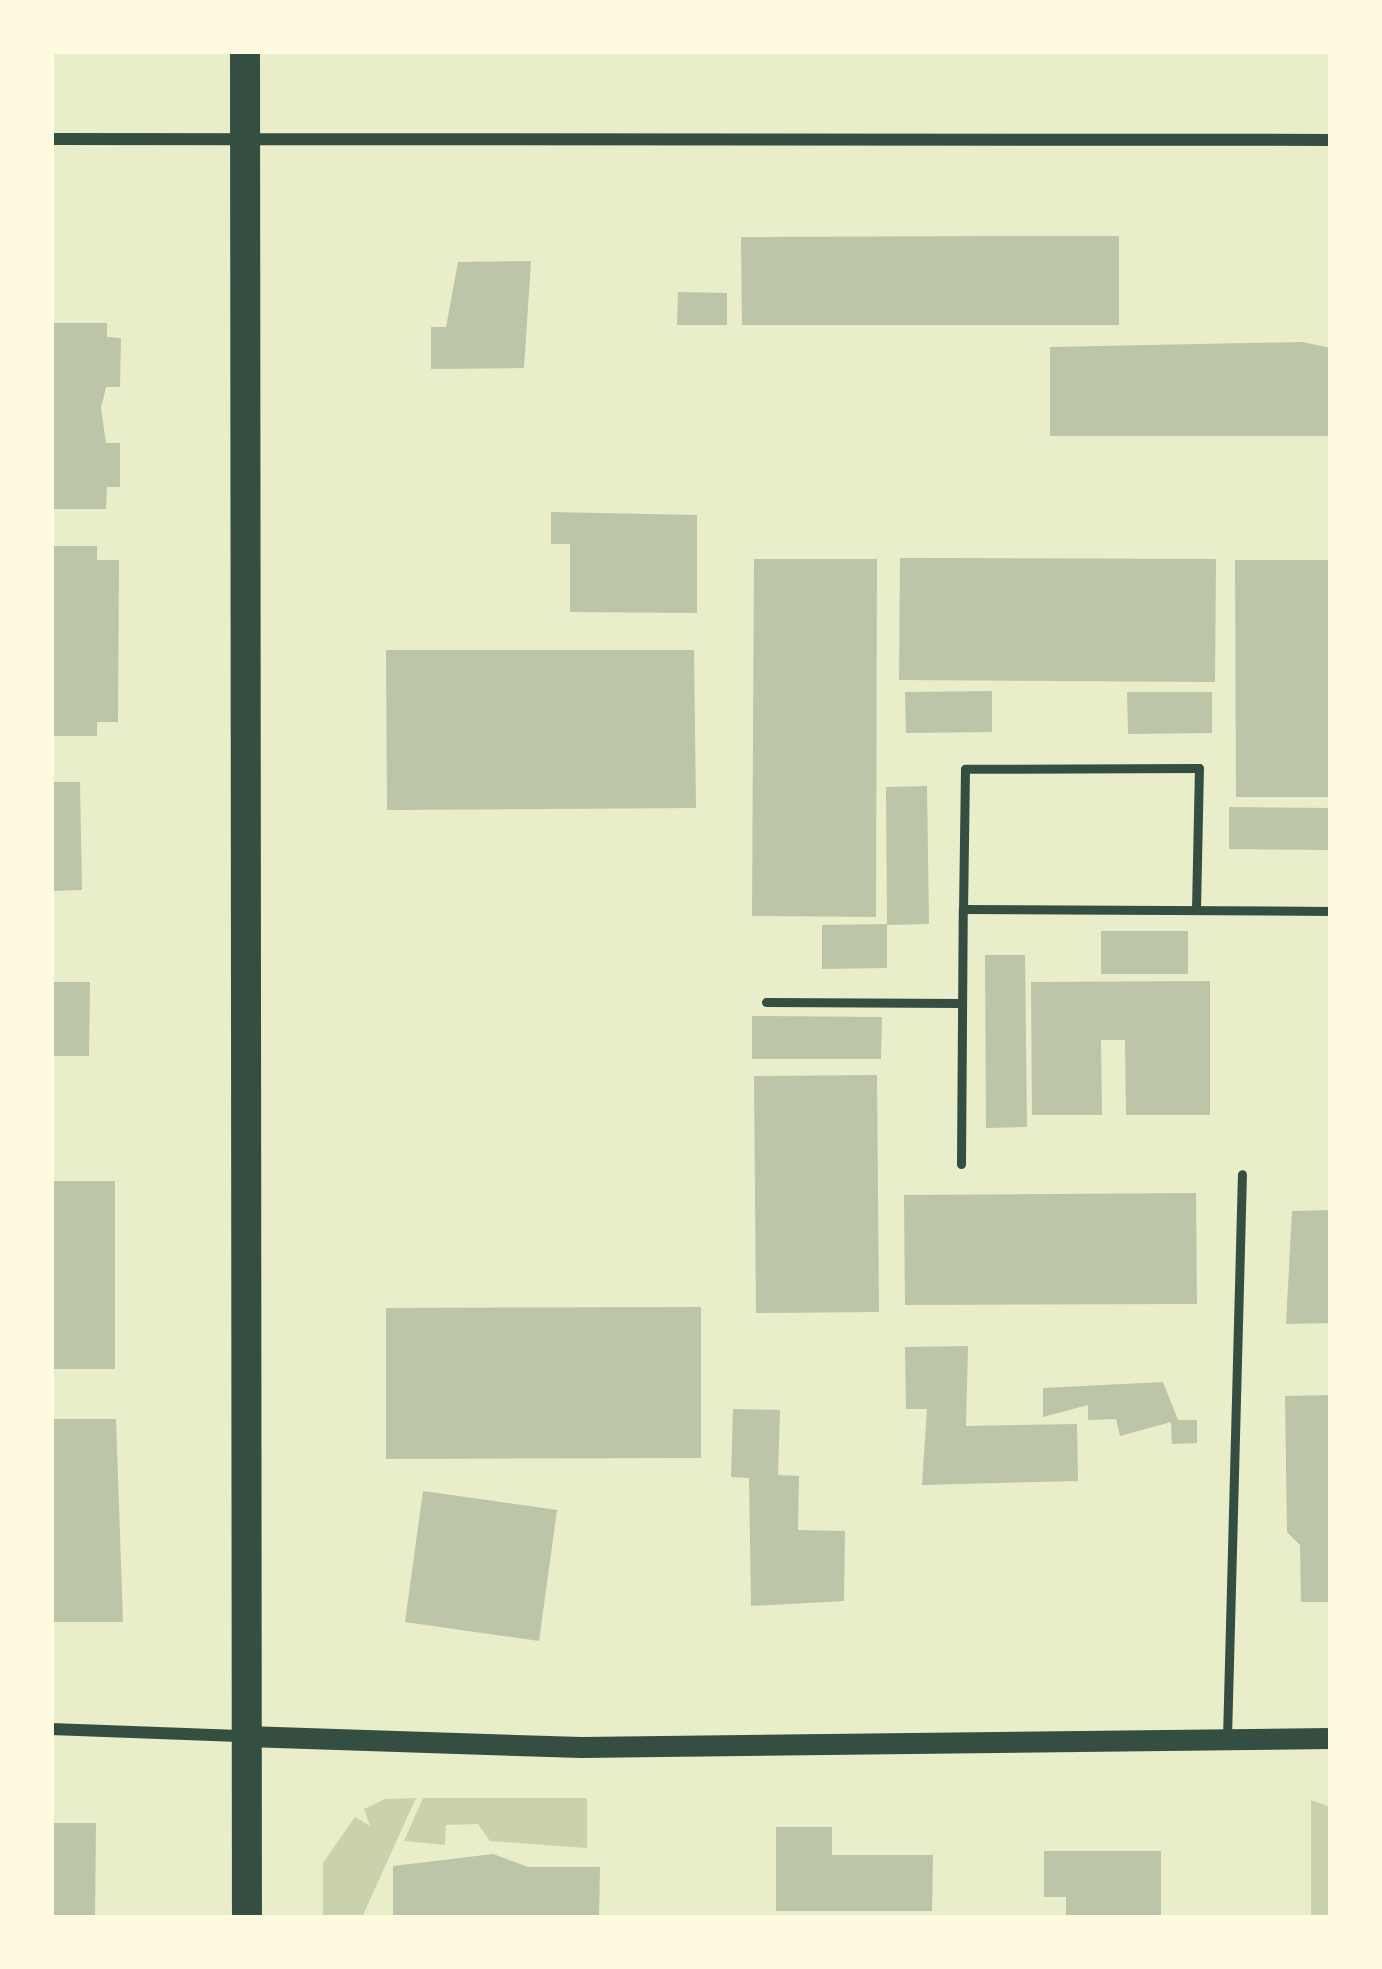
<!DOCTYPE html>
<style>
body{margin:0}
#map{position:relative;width:1382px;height:1969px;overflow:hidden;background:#e9edc9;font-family:"Asap Condensed",sans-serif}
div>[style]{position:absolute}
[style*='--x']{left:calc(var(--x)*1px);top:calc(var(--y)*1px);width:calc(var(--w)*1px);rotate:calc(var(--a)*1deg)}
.green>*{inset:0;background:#cad2ad}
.building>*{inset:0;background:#bcc5a7}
.service>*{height:9px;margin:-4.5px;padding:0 4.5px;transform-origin:4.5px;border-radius:4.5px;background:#344e41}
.minor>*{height:12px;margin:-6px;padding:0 6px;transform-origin:6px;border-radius:6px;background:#344e41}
.tertiary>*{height:21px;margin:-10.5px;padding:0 10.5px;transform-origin:10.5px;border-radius:10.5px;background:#344e41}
.primary>*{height:30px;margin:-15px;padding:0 15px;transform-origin:15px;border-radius:15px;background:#344e41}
span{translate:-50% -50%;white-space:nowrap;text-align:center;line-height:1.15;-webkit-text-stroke:9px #fefae0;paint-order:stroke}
.frame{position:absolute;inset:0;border:54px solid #fefae0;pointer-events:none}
</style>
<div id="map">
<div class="green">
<div style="clip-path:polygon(423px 1798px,587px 1798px,587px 1848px,490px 1841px,478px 1824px,446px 1825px,445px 1845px,404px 1841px)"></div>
<div style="clip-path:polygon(385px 1799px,416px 1798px,363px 1915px,323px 1918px,323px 1863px,355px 1817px,370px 1826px,364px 1809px)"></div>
<div style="clip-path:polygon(1311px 1800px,1331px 1807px,1331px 1918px,1311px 1918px)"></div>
</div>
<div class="building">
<div style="clip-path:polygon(993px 236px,1119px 236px,1119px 325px,742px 325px,741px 237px)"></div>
<div style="clip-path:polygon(531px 261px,524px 368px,431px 369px,431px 327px,446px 327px,458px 262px)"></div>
<div style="clip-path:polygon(678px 292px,727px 293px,727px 325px,677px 325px)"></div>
<div style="clip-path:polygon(51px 323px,107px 323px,107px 337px,121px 338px,120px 387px,106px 387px,101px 408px,106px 443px,120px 443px,120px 487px,107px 487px,106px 509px,51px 509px)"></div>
<div style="clip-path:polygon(1302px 342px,1331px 348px,1331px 436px,1050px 436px,1050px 347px)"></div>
<div style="clip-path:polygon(551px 512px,697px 515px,697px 613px,570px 612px,570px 544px,551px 544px)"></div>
<div style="clip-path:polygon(53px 546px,97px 546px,97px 560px,119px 560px,118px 722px,97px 722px,97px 736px,53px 736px)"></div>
<div style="clip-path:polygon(900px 558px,1216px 559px,1215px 682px,899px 680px)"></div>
<div style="clip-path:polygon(754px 559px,877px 559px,876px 917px,752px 916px)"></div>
<div style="clip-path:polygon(1235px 560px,1331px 560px,1331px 797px,1236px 797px)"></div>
<div style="clip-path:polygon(386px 650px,694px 650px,696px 808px,387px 810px)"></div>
<div style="clip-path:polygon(992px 691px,992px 732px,906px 733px,905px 692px)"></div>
<div style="clip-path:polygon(1127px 692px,1212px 692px,1212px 733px,1128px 734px)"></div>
<div style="clip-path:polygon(51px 782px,80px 782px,82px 890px,51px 891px)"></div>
<div style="clip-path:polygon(927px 786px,929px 924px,887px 925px,887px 968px,822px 969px,822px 925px,887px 924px,886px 787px)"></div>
<div style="clip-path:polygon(1229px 807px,1331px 808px,1331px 850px,1229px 849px)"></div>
<div style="clip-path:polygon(1101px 931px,1188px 931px,1188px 974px,1101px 974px)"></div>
<div style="clip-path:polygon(985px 955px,1025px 955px,1027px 1127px,986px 1128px)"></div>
<div style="clip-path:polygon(1210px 981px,1210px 1115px,1126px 1115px,1125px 1040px,1101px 1040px,1102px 1115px,1032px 1115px,1031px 982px)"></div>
<div style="clip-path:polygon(51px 982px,90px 982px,89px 1056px,51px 1056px)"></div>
<div style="clip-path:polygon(752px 1016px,882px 1017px,881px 1059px,752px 1059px)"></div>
<div style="clip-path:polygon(877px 1075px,879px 1312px,756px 1313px,754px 1076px)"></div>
<div style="clip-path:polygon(51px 1181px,115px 1181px,115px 1369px,51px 1369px)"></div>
<div style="clip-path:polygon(1196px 1193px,1197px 1304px,905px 1305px,904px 1195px)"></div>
<div style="clip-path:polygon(1331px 1210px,1331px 1323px,1286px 1324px,1292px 1211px)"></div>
<div style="clip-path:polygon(701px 1307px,701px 1458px,386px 1459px,386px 1308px)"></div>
<div style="clip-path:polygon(968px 1346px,966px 1426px,1077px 1424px,1078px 1481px,922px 1485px,927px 1409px,906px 1409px,905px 1347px)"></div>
<div style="clip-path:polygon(1163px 1382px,1178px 1420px,1197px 1420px,1197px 1443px,1172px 1444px,1171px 1422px,1120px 1436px,1116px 1419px,1088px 1420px,1088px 1405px,1043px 1417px,1043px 1388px)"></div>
<div style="clip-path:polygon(1331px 1395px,1331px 1602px,1301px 1602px,1300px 1545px,1287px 1532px,1285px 1396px)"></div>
<div style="clip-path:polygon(733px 1409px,780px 1410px,778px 1475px,799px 1476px,798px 1530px,845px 1531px,844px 1601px,751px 1606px,749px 1478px,731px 1477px)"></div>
<div style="clip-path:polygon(51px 1419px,116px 1419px,123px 1622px,51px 1622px)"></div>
<div style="clip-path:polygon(423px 1491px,557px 1510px,539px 1641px,405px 1622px)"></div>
<div style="clip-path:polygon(51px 1823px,96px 1823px,95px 1918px,51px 1918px)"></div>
<div style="clip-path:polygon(776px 1827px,832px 1827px,832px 1855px,933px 1855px,932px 1911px,776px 1911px)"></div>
<div style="clip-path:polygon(1044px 1851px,1161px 1851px,1161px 1918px,1066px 1918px,1066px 1897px,1044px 1897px)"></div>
<div style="clip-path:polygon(493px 1854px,528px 1867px,600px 1867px,599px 1918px,393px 1918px,393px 1866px)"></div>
</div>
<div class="service">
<div style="--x:1196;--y:909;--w:141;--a:-88.8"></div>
<div style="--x:1199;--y:768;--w:234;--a:179.8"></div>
<div style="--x:965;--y:769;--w:140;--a:90.8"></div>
<div style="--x:963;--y:909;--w:368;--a:0.3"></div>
<div style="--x:766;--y:1002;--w:196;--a:0.3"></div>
<div style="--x:961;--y:1164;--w:255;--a:-89.6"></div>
<div style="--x:1227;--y:1738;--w:564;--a:-88.48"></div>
</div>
<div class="minor">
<div style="--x:51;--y:139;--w:1280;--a:0.04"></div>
<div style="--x:51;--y:1729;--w:195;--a:2.1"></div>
</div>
<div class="tertiary">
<div style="--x:247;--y:1736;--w:334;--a:1.9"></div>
<div style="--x:581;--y:1747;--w:750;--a:-0.69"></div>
</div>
<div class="primary">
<div style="--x:245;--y:51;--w:1867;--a:89.94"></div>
</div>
<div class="frame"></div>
</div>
